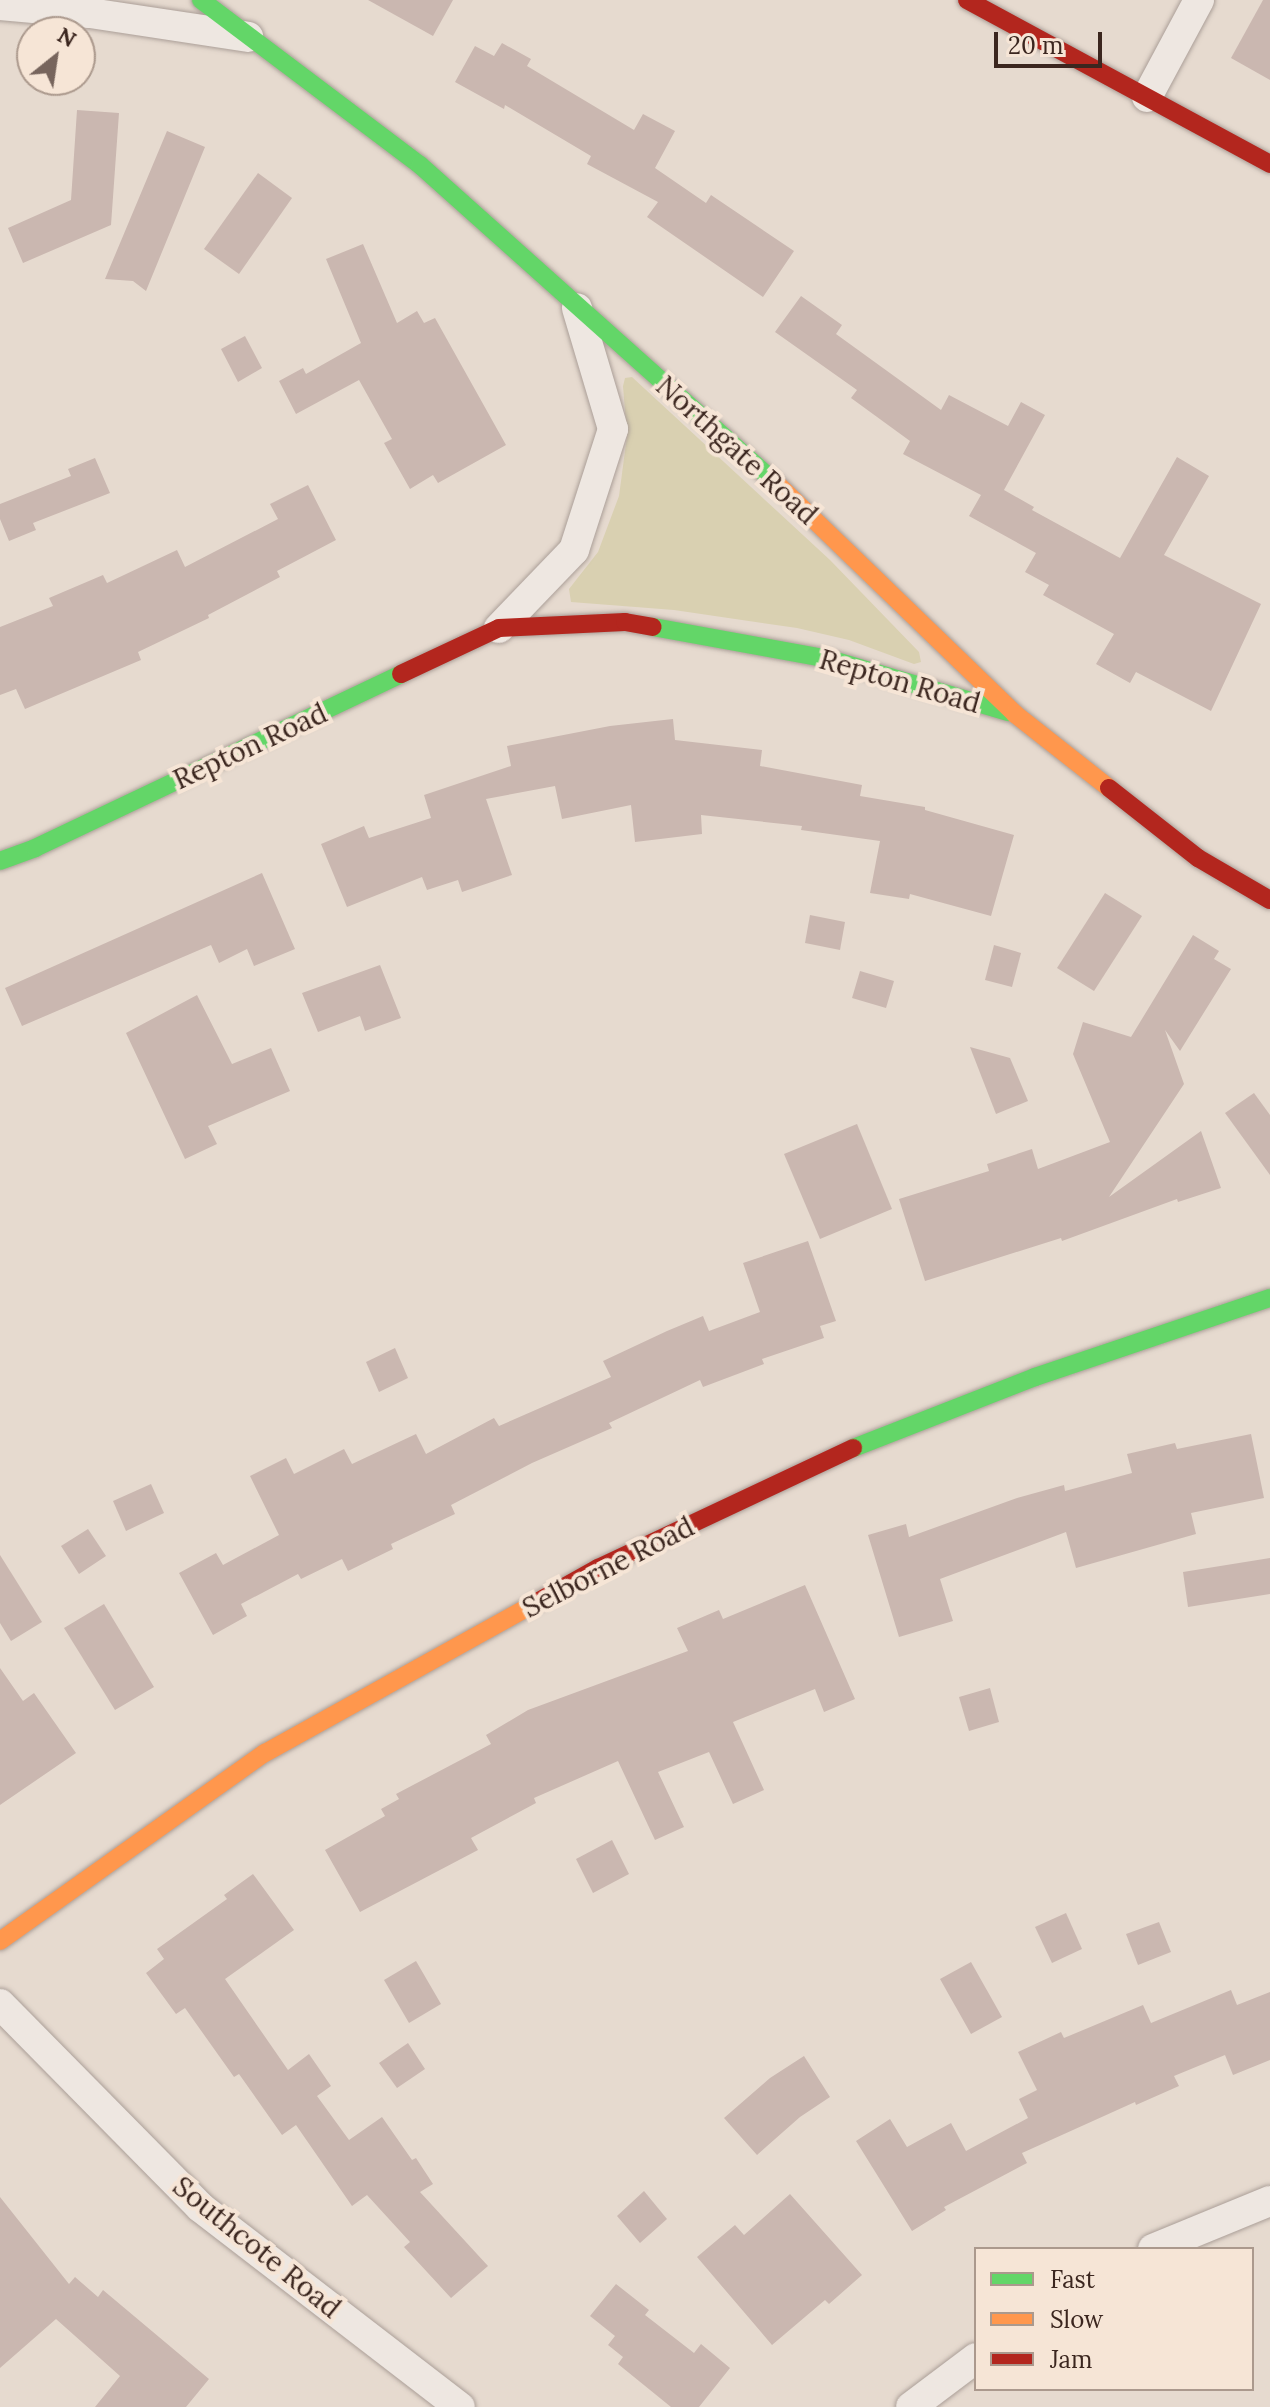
<!DOCTYPE html>
<style>
body{margin:0}
#map{position:relative;width:1270px;height:2407px;overflow:hidden;background:#e6dacf;font-family:Lora,serif}
div>[style]{position:absolute}
[style*='--x']{left:calc(var(--x)*1px);top:calc(var(--y)*1px);width:calc(var(--w)*1px);rotate:calc(var(--a)*1deg)}
.green>*{inset:0;background:#d9d0b1}
.building>*{inset:0;background:#cab7b0}
.roads{filter:drop-shadow(0 0 2px #ab9f98) drop-shadow(0 0 2px #ab9f98)}
.street>*{height:30px;margin:-15px;padding:0 15px;transform-origin:15px;border-radius:15px;background:#eee7e1}
.fast>*{height:18px;margin:-9px;padding:0 9px;transform-origin:9px;border-radius:9px;background:#63d668}
.slow>*{height:18px;margin:-9px;padding:0 9px;transform-origin:9px;border-radius:9px;background:#ff974d}
.jam>*{height:18px;margin:-9px;padding:0 9px;transform-origin:9px;border-radius:9px;background:#b3261e}
span{translate:-50% -50%;white-space:nowrap;text-align:center;line-height:1.15;-webkit-text-stroke:8px #f6e5d6;paint-order:stroke}
.street-label{font-size:28px;color:#3b261f}
.legend{position:absolute;left:974px;top:2247px;width:280px;height:144px;box-sizing:border-box;background:#f6e5d6;border:2px solid #ab998d;margin:0;padding:10px 14px;list-style:none;font-size:24px;color:#3b261f}
.legend li{display:flex;align-items:center;gap:16px;height:40px}
.legend b{width:40px;border:2px solid #ab998d}
.north{position:absolute;left:16px;top:16px;width:80px;height:80px;box-sizing:border-box;background:#f6e5d6;border:2px solid #ab998d;border-radius:50%;rotate:30deg;font-size:22px;font-weight:700;line-height:32px;text-align:center;color:#3b261f}
.north::after{content:'';display:block;margin:auto;width:28px;height:36px;background:#77655d;clip-path:polygon(50% 0,100% 100%,50% 72%,0 100%)}
.scale{position:absolute;left:994px;top:32px;width:108px;height:36px;box-sizing:border-box;border:4px solid #3b261f;border-top:0;padding-left:10px;font-size:24px;line-height:28px;white-space:nowrap;color:#3b261f;-webkit-text-stroke:6px #f6e5d6;paint-order:stroke}
</style>
<div id="map">
<div class="green">
<div style="clip-path:polygon(632px 377px,830px 560px,919px 652px,921px 662px,914px 664px,849px 640px,797px 628px,674px 610px,571px 602px,569px 589px,598px 552px,619px 496px,627px 436px,623px 386px,625px 378px)"></div>
</div>
<div class="building">
<div style="clip-path:polygon(368px 0,453px 0,433px 36px)"></div>
<div style="clip-path:polygon(1263px 0,1270px 0,1270px 80px,1231px 58px)"></div>
<div style="clip-path:polygon(502px 43px,531px 59px,527px 66px,634px 130px,643px 114px,675px 131px,655px 168px,706px 203px,711px 195px,794px 251px,763px 297px,647px 217px,658px 202px,587px 164px,591px 156px,505px 105px,504px 109px,455px 82px,475px 46px,494px 56px)"></div>
<div style="clip-path:polygon(77px 110px,119px 113px,111px 225px,23px 263px,8px 228px,71px 200px)"></div>
<div style="clip-path:polygon(167px 131px,205px 147px,146px 291px,133px 281px,105px 279px)"></div>
<div style="clip-path:polygon(258px 173px,292px 198px,239px 274px,204px 249px)"></div>
<div style="clip-path:polygon(363px 244px,397px 323px,417px 311px,424px 323px,435px 318px,506px 445px,438px 483px,433px 475px,410px 489px,384px 443px,392px 439px,359px 380px,296px 414px,279px 381px,303px 368px,306px 374px,361px 343px,326px 259px)"></div>
<div style="clip-path:polygon(801px 296px,842px 325px,836px 334px,941px 410px,949px 395px,1008px 426px,1021px 402px,1045px 415px,1004px 490px,1034px 507px,1032px 510px,1120px 558px,1177px 457px,1209px 476px,1164px 555px,1261px 604px,1211px 711px,1136px 672px,1130px 683px,1096px 664px,1114px 634px,1043px 595px,1049px 585px,1025px 572px,1036px 553px,969px 516px,981px 495px,903px 454px,910px 441px,851px 398px,857px 390px,775px 332px)"></div>
<div style="clip-path:polygon(245px 336px,262px 368px,238px 382px,221px 349px)"></div>
<div style="clip-path:polygon(95px 458px,110px 493px,33px 523px,36px 530px,9px 541px,0 519px,0 504px,71px 476px,68px 469px)"></div>
<div style="clip-path:polygon(308px 485px,336px 540px,277px 571px,280px 577px,208px 615px,209px 618px,138px 652px,141px 660px,25px 709px,16px 689px,0 695px,0 627px,53px 606px,49px 598px,103px 575px,107px 583px,177px 550px,185px 567px,278px 519px,270px 504px)"></div>
<div style="clip-path:polygon(673px 719px,675px 740px,762px 750px,760px 766px,862px 785px,860px 796px,925px 807px,925px 810px,1014px 835px,991px 916px,910px 894px,909px 899px,870px 893px,880px 841px,801px 830px,802px 826px,701px 815px,702px 834px,635px 842px,631px 805px,562px 819px,555px 786px,486px 799px,512px 875px,462px 892px,458px 880px,427px 890px,422px 877px,347px 907px,321px 844px,364px 826px,369px 838px,431px 818px,424px 795px,511px 766px,507px 746px,610px 726px)"></div>
<div style="clip-path:polygon(262px 873px,295px 949px,254px 966px,247px 949px,219px 963px,211px 945px,22px 1026px,5px 988px)"></div>
<div style="clip-path:polygon(1105px 893px,1142px 916px,1094px 991px,1057px 968px)"></div>
<div style="clip-path:polygon(810px 915px,845px 922px,840px 950px,805px 943px)"></div>
<div style="clip-path:polygon(1193px 935px,1219px 951px,1214px 959px,1231px 969px,1180px 1051px,1165px 1030px,1184px 1084px,1109px 1197px,1201px 1131px,1221px 1188px,1178px 1202px,1177px 1199px,1062px 1241px,1061px 1238px,925px 1281px,899px 1199px,989px 1171px,987px 1164px,1032px 1149px,1038px 1169px,1110px 1142px,1073px 1054px,1083px 1022px,1131px 1037px)"></div>
<div style="clip-path:polygon(994px 945px,1021px 953px,1012px 987px,985px 980px)"></div>
<div style="clip-path:polygon(380px 965px,401px 1018px,365px 1031px,360px 1016px,318px 1032px,302px 993px)"></div>
<div style="clip-path:polygon(860px 971px,894px 981px,886px 1008px,852px 998px)"></div>
<div style="clip-path:polygon(197px 995px,232px 1064px,271px 1048px,290px 1091px,208px 1126px,217px 1144px,185px 1159px,126px 1033px)"></div>
<div style="clip-path:polygon(970px 1047px,1010px 1058px,1028px 1101px,996px 1114px)"></div>
<div style="clip-path:polygon(1254px 1093px,1270px 1115px,1270px 1175px,1225px 1113px)"></div>
<div style="clip-path:polygon(857px 1124px,892px 1209px,820px 1239px,784px 1154px)"></div>
<div style="clip-path:polygon(808px 1241px,836px 1321px,820px 1326px,824px 1338px,762px 1359px,764px 1364px,703px 1387px,700px 1380px,609px 1423px,612px 1428px,532px 1463px,451px 1505px,455px 1514px,391px 1544px,393px 1549px,348px 1571px,342px 1559px,301px 1579px,298px 1574px,241px 1604px,247px 1616px,213px 1635px,179px 1573px,216px 1553px,223px 1565px,279px 1535px,250px 1476px,286px 1458px,294px 1474px,344px 1449px,352px 1464px,416px 1434px,426px 1454px,494px 1418px,499px 1426px,611px 1377px,603px 1361px,667px 1331px,703px 1316px,709px 1331px,760px 1312px,743px 1263px)"></div>
<div style="clip-path:polygon(395px 1348px,408px 1378px,379px 1392px,366px 1362px)"></div>
<div style="clip-path:polygon(1251px 1434px,1264px 1498px,1191px 1513px,1196px 1534px,1076px 1568px,1066px 1532px,940px 1579px,953px 1621px,899px 1637px,868px 1535px,906px 1524px,909px 1537px,1017px 1498px,1064px 1485px,1065px 1491px,1132px 1473px,1127px 1454px,1175px 1443px,1177px 1449px)"></div>
<div style="clip-path:polygon(151px 1484px,164px 1513px,126px 1531px,113px 1501px)"></div>
<div style="clip-path:polygon(88px 1529px,106px 1556px,79px 1574px,61px 1546px)"></div>
<div style="clip-path:polygon(0 1555px,42px 1622px,11px 1641px,0 1623px)"></div>
<div style="clip-path:polygon(1270px 1558px,1270px 1594px,1188px 1607px,1183px 1572px)"></div>
<div style="clip-path:polygon(805px 1585px,855px 1699px,824px 1712px,815px 1689px,733px 1722px,764px 1790px,733px 1804px,709px 1752px,658px 1772px,684px 1827px,655px 1840px,618px 1761px,534px 1798px,536px 1803px,471px 1838px,478px 1850px,360px 1912px,325px 1850px,385px 1816px,381px 1809px,399px 1799px,396px 1794px,491px 1744px,486px 1735px,528px 1710px,688px 1651px,677px 1628px,719px 1610px,723px 1619px)"></div>
<div style="clip-path:polygon(104px 1604px,154px 1687px,115px 1710px,64px 1628px)"></div>
<div style="clip-path:polygon(0 1668px,23px 1701px,34px 1693px,76px 1753px,0 1805px)"></div>
<div style="clip-path:polygon(990px 1688px,999px 1722px,969px 1731px,959px 1697px)"></div>
<div style="clip-path:polygon(612px 1840px,629px 1874px,593px 1893px,576px 1859px)"></div>
<div style="clip-path:polygon(253px 1874px,294px 1930px,225px 1979px,288px 2070px,309px 2054px,331px 2086px,317px 2096px,349px 2140px,382px 2117px,412px 2160px,416px 2158px,433px 2184px,420px 2192px,488px 2266px,451px 2298px,404px 2247px,410px 2242px,367px 2195px,352px 2206px,296px 2125px,282px 2135px,239px 2074px,234px 2077px,185px 2008px,176px 2014px,146px 1973px,164px 1959px,157px 1949px,227px 1899px,224px 1895px)"></div>
<div style="clip-path:polygon(1066px 1913px,1082px 1949px,1052px 1963px,1035px 1927px)"></div>
<div style="clip-path:polygon(1159px 1922px,1171px 1952px,1138px 1965px,1126px 1934px)"></div>
<div style="clip-path:polygon(416px 1961px,441px 2004px,409px 2023px,384px 1980px)"></div>
<div style="clip-path:polygon(971px 1962px,1002px 2017px,971px 2034px,940px 1979px)"></div>
<div style="clip-path:polygon(1231px 1990px,1237px 2005px,1270px 1992px,1270px 2060px,1233px 2075px,1225px 2055px,1174px 2076px,1179px 2086px,1136px 2105px,1135px 2102px,1022px 2153px,1027px 2163px,944px 2207px,946px 2210px,912px 2231px,856px 2141px,890px 2119px,907px 2147px,951px 2123px,966px 2151px,1028px 2118px,1019px 2099px,1037px 2090px,1018px 2052px,1061px 2032px,1064px 2038px,1143px 2005px,1151px 2023px)"></div>
<div style="clip-path:polygon(408px 2043px,425px 2069px,397px 2088px,379px 2063px)"></div>
<div style="clip-path:polygon(804px 2056px,830px 2097px,800px 2117px,757px 2155px,724px 2118px,770px 2078px)"></div>
<div style="clip-path:polygon(644px 2191px,667px 2219px,640px 2243px,617px 2216px)"></div>
<div style="clip-path:polygon(790px 2194px,862px 2275px,829px 2304px,825px 2300px,772px 2345px,697px 2257px,735px 2225px,744px 2235px)"></div>
<div style="clip-path:polygon(0 2197px,69px 2284px,75px 2277px,98px 2297px,103px 2290px,209px 2379px,186px 2407px,95px 2407px,120px 2376px,56px 2319px,0 2368px)"></div>
<div style="clip-path:polygon(616px 2284px,649px 2310px,645px 2315px,694px 2353px,701px 2344px,730px 2368px,699px 2407px,671px 2407px,618px 2364px,623px 2357px,608px 2345px,615px 2336px,590px 2316px)"></div>
</div>
<div class="roads">
<div class="street">
<div style="--x:0;--y:5;--w:90;--a:5.1"></div>
<div style="--x:90;--y:13;--w:160;--a:8.6"></div>
<div style="--x:1147;--y:97;--w:110;--a:-61.8"></div>
<div style="--x:499;--y:628;--w:108;--a:-46.1"></div>
<div style="--x:574;--y:550;--w:127;--a:-72.1"></div>
<div style="--x:613;--y:429;--w:126;--a:-106.6"></div>
<div style="--x:0;--y:2004;--w:285;--a:45.4"></div>
<div style="--x:200;--y:2207;--w:328;--a:37.6"></div>
<div style="--x:1153;--y:2249;--w:126;--a:-22.3"></div>
<div style="--x:911;--y:2407;--w:81;--a:-37"></div>
</div>
<div class="fast">
<div style="--x:201;--y:0;--w:274;--a:37"></div>
<div style="--x:420;--y:165;--w:476;--a:41.8"></div>
<div style="--x:653;--y:627;--w:179;--a:10.3"></div>
<div style="--x:829;--y:659;--w:187;--a:16.5"></div>
<div style="--x:0;--y:861;--w:37;--a:-20"></div>
<div style="--x:35;--y:848;--w:405;--a:-25.4"></div>
<div style="--x:853;--y:1448;--w:195;--a:-21.3"></div>
<div style="--x:1035;--y:1377;--w:248;--a:-18.6"></div>
</div>
<div class="slow">
<div style="--x:775;--y:482;--w:334;--a:44"></div>
<div style="--x:1015;--y:714;--w:120;--a:38.2"></div>
<div style="--x:0;--y:1941;--w:325;--a:-35.4"></div>
<div style="--x:265;--y:1753;--w:313;--a:-29"></div>
</div>
<div class="jam">
<div style="--x:967;--y:0;--w:345;--a:28.4"></div>
<div style="--x:401;--y:674;--w:108;--a:-25.1"></div>
<div style="--x:499;--y:628;--w:126;--a:-2.7"></div>
<div style="--x:625;--y:622;--w:28;--a:10"></div>
<div style="--x:1109;--y:788;--w:113;--a:38.2"></div>
<div style="--x:1198;--y:858;--w:83;--a:30.3"></div>
<div style="--x:539;--y:1601;--w:68;--a:-29.2"></div>
<div style="--x:598;--y:1568;--w:282;--a:-25.2"></div>
</div>
</div>
<div class="street-label">
<span style="left:737px;top:450px;rotate:42deg">Northgate Road</span>
<span style="left:900px;top:681px;rotate:16deg">Repton Road</span>
<span style="left:250px;top:746px;rotate:-25deg">Repton Road</span>
<span style="left:608px;top:1567px;rotate:-27deg">Selborne Road</span>
<span style="left:257px;top:2247px;rotate:39deg">Southcote Road</span>
</div>
<ul class="legend">
<li><b style="height:10px;background:#63d668"></b>Fast</li>
<li><b style="height:10px;background:#ff974d"></b>Slow</li>
<li><b style="height:10px;background:#b3261e"></b>Jam</li>
</ul>
<div class="north">N</div>
<div class="scale">20 m</div>
</div>
